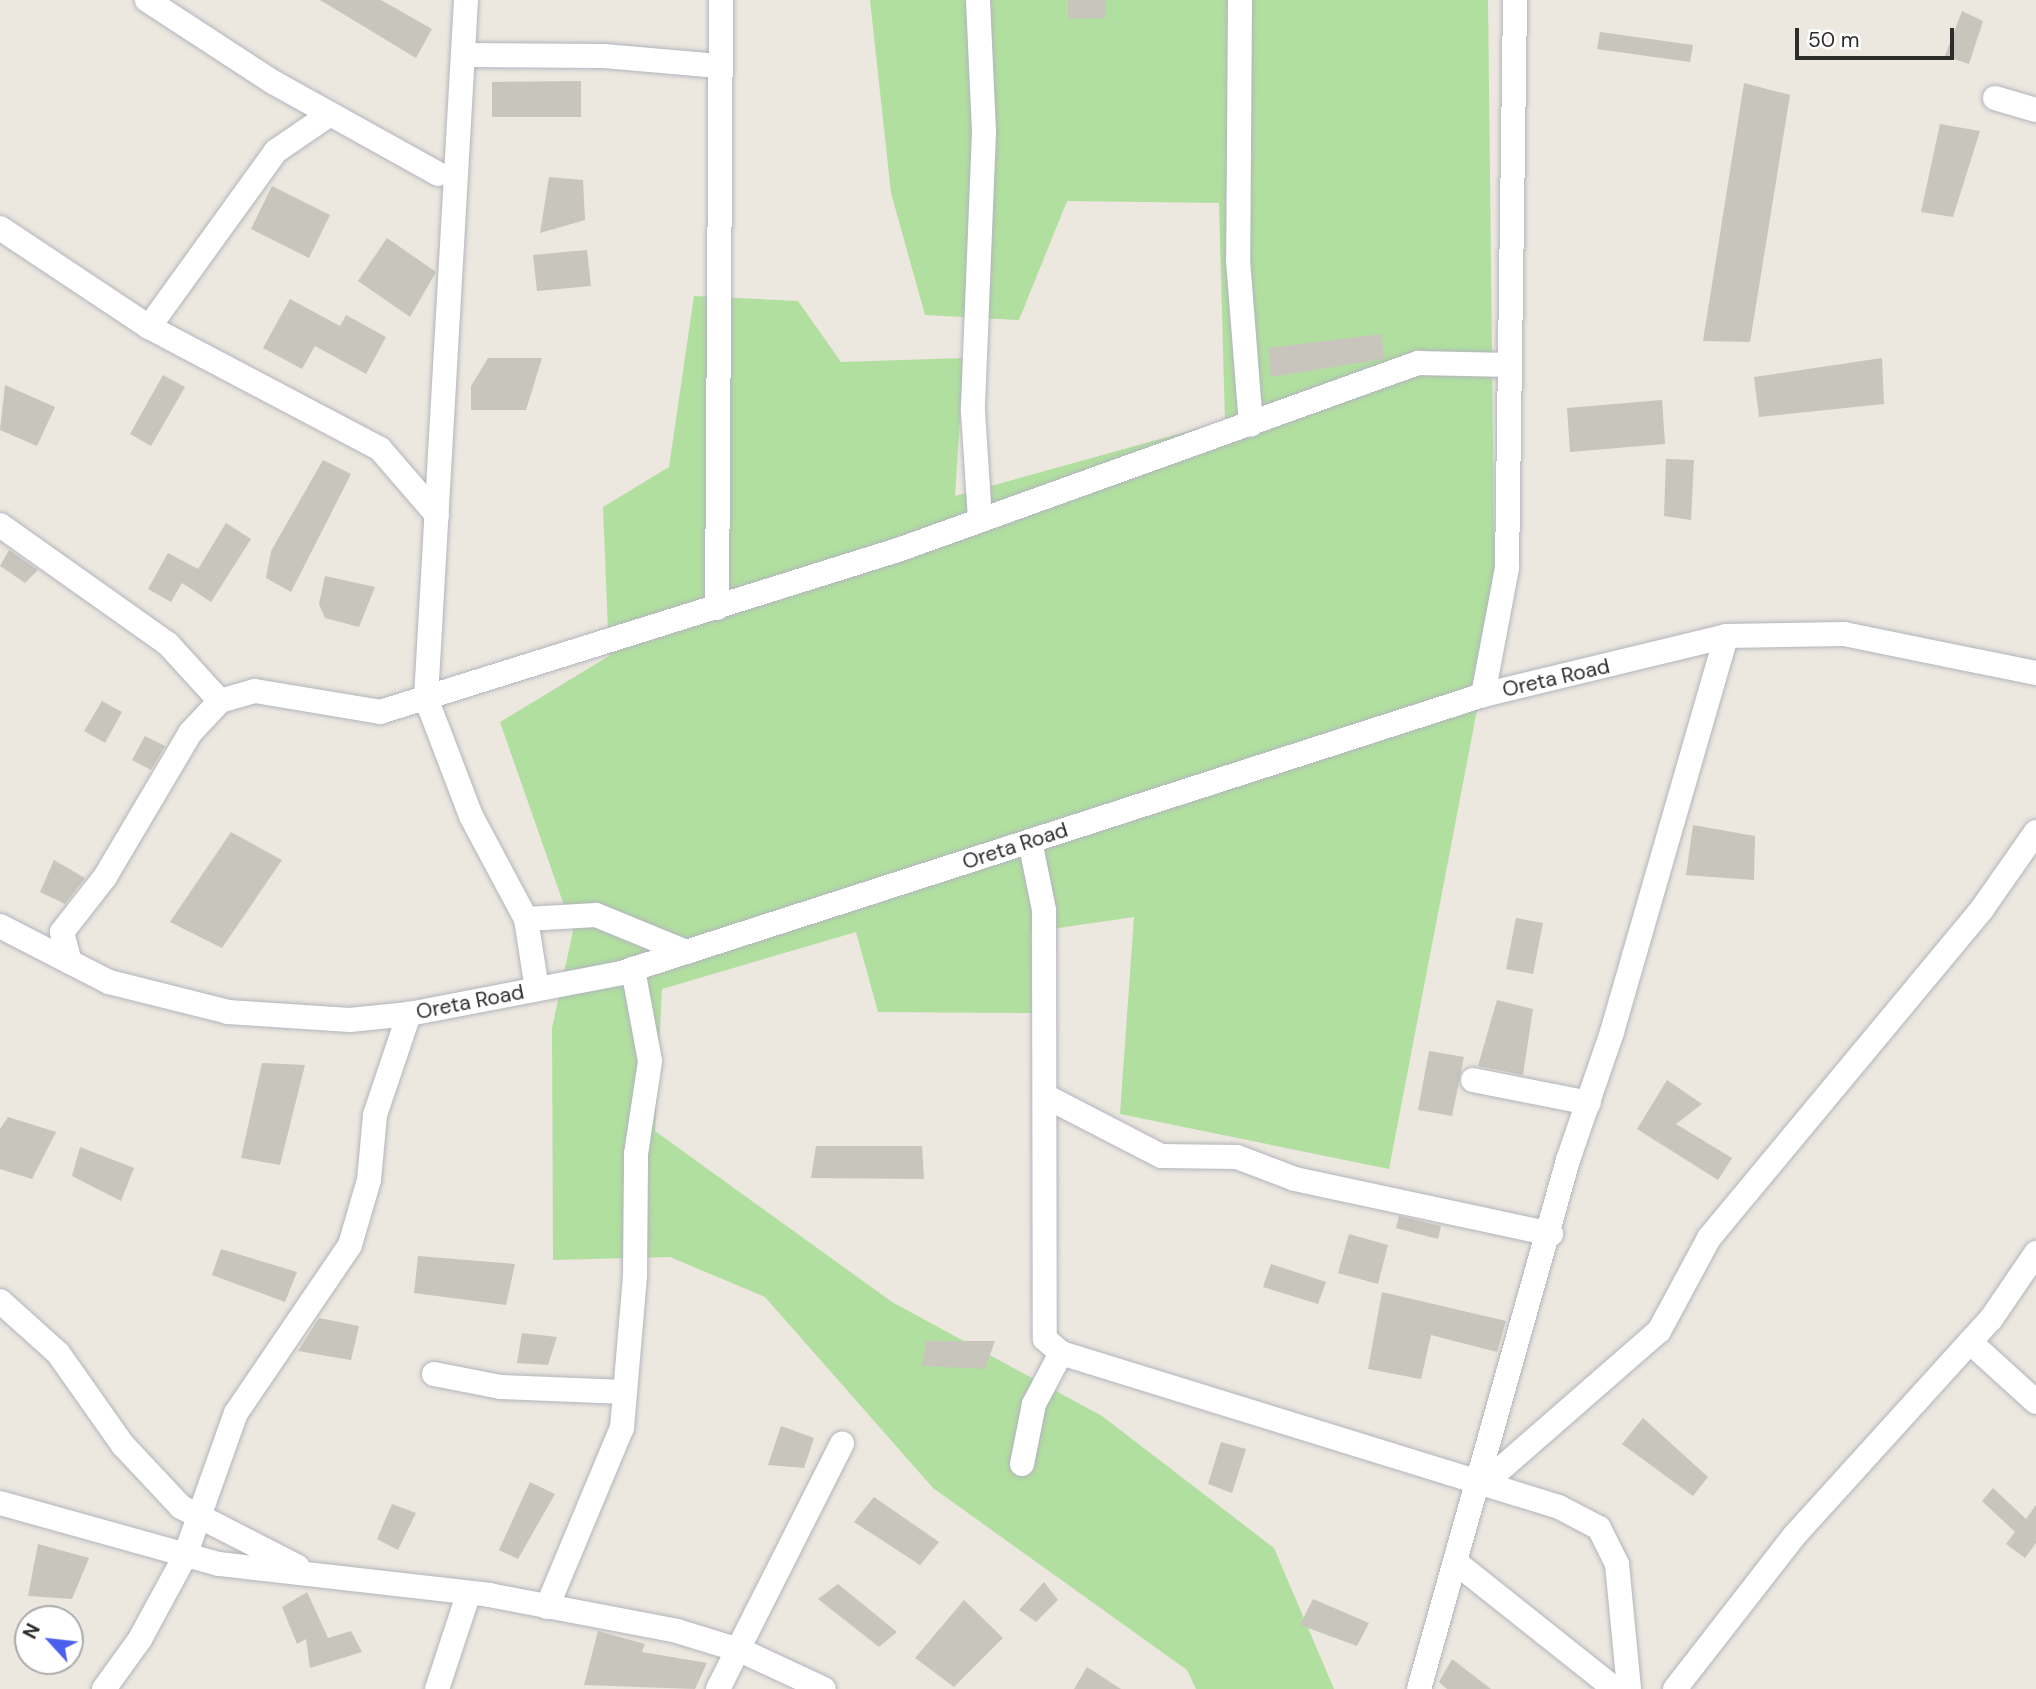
<!DOCTYPE html>
<style>
body{margin:0}
#map{position:relative;width:2036px;height:1689px;overflow:hidden;background:#ece7df;font-family:"DM Sans",sans-serif}
div>[style]{position:absolute}
[style*='--x']{left:calc(var(--x)*1px);top:calc(var(--y)*1px);width:calc(var(--w)*1px);rotate:calc(var(--a)*1deg)}
.green>*{inset:0;background:#b1df9f}
.building>*{inset:0;background:#c8c5bd}
.roads{filter:drop-shadow(0 0 2px #b2b4be) drop-shadow(0 0 2px #b2b4be)}
.minor>*{height:24px;margin:-12px;padding:0 12px;transform-origin:12px;border-radius:12px;background:#fff}
span{translate:-50% -50%;white-space:nowrap;text-align:center;line-height:1.15;-webkit-text-stroke:5px #fff;paint-order:stroke}
.street-label{font-size:21px;color:#2c2c2c}
.north{position:absolute;left:14px;top:1605px;width:70px;height:70px;box-sizing:border-box;background:#fff;border:2px solid #ababab;border-radius:50%;rotate:297deg;font-size:19px;font-weight:700;line-height:28px;text-align:center;color:#2c2c2c}
.north::after{content:'';display:block;margin:auto;width:24px;height:32px;background:#4a5fee;clip-path:polygon(50% 0,100% 100%,50% 72%,0 100%)}
.scale{position:absolute;left:1795px;top:28px;width:159px;height:32px;box-sizing:border-box;border:4px solid #2c2c2c;border-top:0;padding-left:9px;font-size:21px;line-height:24px;white-space:nowrap;color:#2c2c2c;-webkit-text-stroke:5px #fff;paint-order:stroke}
</style>
<div id="map">
<div class="green">
<div style="clip-path:polygon(870px 0,1488px 0,1495px 616px,1389px 1169px,1120px 1114px,1134px 917px,1031px 932px,1033px 1013px,878px 1012px,856px 932px,662px 989px,655px 1131px,892px 1302px,1102px 1416px,1274px 1548px,1334px 1689px,1196px 1689px,1187px 1670px,933px 1488px,765px 1297px,670px 1257px,553px 1260px,552px 1028px,573px 931px,500px 722px,609px 656px,603px 507px,669px 467px,694px 296px,798px 301px,841px 362px,964px 358px,955px 496px,1225px 421px,1219px 203px,1067px 201px,1019px 320px,925px 315px,891px 193px)"></div>
</div>
<div class="building">
<div style="clip-path:polygon(320px 0,381px 0,432px 29px,416px 58px)"></div>
<div style="clip-path:polygon(1068px 0,1106px 0,1106px 18px,1068px 19px)"></div>
<div style="clip-path:polygon(1962px 11px,1983px 21px,1969px 64px,1945px 56px)"></div>
<div style="clip-path:polygon(1600px 32px,1693px 45px,1690px 62px,1597px 49px)"></div>
<div style="clip-path:polygon(581px 81px,581px 117px,492px 117px,492px 82px)"></div>
<div style="clip-path:polygon(1744px 83px,1790px 95px,1750px 342px,1703px 341px)"></div>
<div style="clip-path:polygon(1940px 124px,1980px 131px,1953px 217px,1921px 212px)"></div>
<div style="clip-path:polygon(549px 177px,583px 180px,585px 220px,540px 233px)"></div>
<div style="clip-path:polygon(272px 186px,330px 215px,309px 258px,251px 229px)"></div>
<div style="clip-path:polygon(387px 238px,436px 272px,410px 317px,358px 281px)"></div>
<div style="clip-path:polygon(587px 250px,591px 286px,537px 291px,533px 255px)"></div>
<div style="clip-path:polygon(290px 299px,340px 326px,346px 315px,386px 337px,366px 374px,315px 346px,302px 369px,263px 348px)"></div>
<div style="clip-path:polygon(1382px 334px,1384px 359px,1271px 377px,1268px 348px)"></div>
<div style="clip-path:polygon(488px 358px,542px 358px,526px 410px,471px 410px,471px 386px)"></div>
<div style="clip-path:polygon(1882px 358px,1884px 404px,1759px 417px,1754px 377px)"></div>
<div style="clip-path:polygon(163px 375px,185px 387px,151px 446px,130px 434px)"></div>
<div style="clip-path:polygon(5px 385px,55px 407px,37px 446px,0 430px)"></div>
<div style="clip-path:polygon(1662px 400px,1665px 444px,1570px 452px,1567px 408px)"></div>
<div style="clip-path:polygon(1666px 459px,1694px 460px,1691px 520px,1664px 516px)"></div>
<div style="clip-path:polygon(323px 460px,351px 474px,291px 592px,266px 578px,271px 551px)"></div>
<div style="clip-path:polygon(226px 523px,251px 539px,211px 602px,182px 583px,171px 602px,148px 589px,168px 553px,198px 569px)"></div>
<div style="clip-path:polygon(9px 550px,38px 570px,25px 583px,0 566px)"></div>
<div style="clip-path:polygon(325px 576px,375px 587px,359px 627px,325px 618px,319px 604px)"></div>
<div style="clip-path:polygon(102px 701px,122px 712px,105px 743px,84px 731px)"></div>
<div style="clip-path:polygon(145px 736px,165px 746px,151px 770px,132px 760px)"></div>
<div style="clip-path:polygon(1693px 825px,1755px 836px,1754px 880px,1686px 875px)"></div>
<div style="clip-path:polygon(231px 832px,282px 860px,222px 948px,170px 922px)"></div>
<div style="clip-path:polygon(54px 860px,85px 878px,65px 904px,40px 892px)"></div>
<div style="clip-path:polygon(1516px 918px,1543px 923px,1533px 974px,1506px 969px)"></div>
<div style="clip-path:polygon(1497px 1000px,1533px 1009px,1523px 1075px,1478px 1066px)"></div>
<div style="clip-path:polygon(1429px 1051px,1464px 1057px,1452px 1116px,1418px 1110px)"></div>
<div style="clip-path:polygon(262px 1063px,305px 1065px,280px 1165px,241px 1158px)"></div>
<div style="clip-path:polygon(1667px 1080px,1702px 1104px,1676px 1124px,1732px 1158px,1718px 1180px,1637px 1129px)"></div>
<div style="clip-path:polygon(8px 1117px,56px 1132px,32px 1179px,0 1169px,0 1129px)"></div>
<div style="clip-path:polygon(816px 1146px,922px 1146px,924px 1179px,811px 1178px)"></div>
<div style="clip-path:polygon(80px 1147px,134px 1168px,121px 1201px,72px 1176px)"></div>
<div style="clip-path:polygon(1399px 1216px,1441px 1226px,1438px 1239px,1396px 1228px)"></div>
<div style="clip-path:polygon(1349px 1234px,1388px 1245px,1378px 1284px,1338px 1273px)"></div>
<div style="clip-path:polygon(221px 1249px,297px 1272px,285px 1302px,212px 1275px)"></div>
<div style="clip-path:polygon(418px 1256px,515px 1264px,506px 1305px,414px 1293px)"></div>
<div style="clip-path:polygon(1271px 1264px,1326px 1282px,1318px 1304px,1263px 1287px)"></div>
<div style="clip-path:polygon(1382px 1292px,1506px 1321px,1497px 1352px,1431px 1335px,1421px 1379px,1368px 1369px)"></div>
<div style="clip-path:polygon(319px 1318px,359px 1326px,351px 1360px,298px 1351px)"></div>
<div style="clip-path:polygon(522px 1333px,557px 1337px,548px 1365px,517px 1363px)"></div>
<div style="clip-path:polygon(926px 1341px,995px 1341px,985px 1369px,922px 1366px)"></div>
<div style="clip-path:polygon(1643px 1418px,1708px 1477px,1693px 1496px,1622px 1444px)"></div>
<div style="clip-path:polygon(781px 1426px,814px 1438px,804px 1468px,768px 1465px)"></div>
<div style="clip-path:polygon(1221px 1442px,1246px 1449px,1232px 1493px,1208px 1484px)"></div>
<div style="clip-path:polygon(530px 1482px,555px 1494px,518px 1559px,499px 1550px)"></div>
<div style="clip-path:polygon(1993px 1488px,2026px 1519px,2036px 1505px,2036px 1543px,2025px 1558px,2006px 1544px,2015px 1532px,1982px 1501px)"></div>
<div style="clip-path:polygon(874px 1497px,939px 1542px,920px 1565px,854px 1522px)"></div>
<div style="clip-path:polygon(392px 1504px,416px 1513px,398px 1550px,377px 1539px)"></div>
<div style="clip-path:polygon(38px 1544px,89px 1558px,72px 1599px,28px 1596px)"></div>
<div style="clip-path:polygon(1044px 1582px,1058px 1600px,1036px 1622px,1019px 1610px)"></div>
<div style="clip-path:polygon(838px 1584px,897px 1632px,879px 1647px,818px 1599px)"></div>
<div style="clip-path:polygon(307px 1592px,328px 1638px,351px 1631px,362px 1652px,310px 1668px,306px 1639px,297px 1644px,282px 1607px)"></div>
<div style="clip-path:polygon(1313px 1599px,1369px 1623px,1357px 1646px,1300px 1625px)"></div>
<div style="clip-path:polygon(964px 1600px,1003px 1638px,954px 1687px,915px 1658px)"></div>
<div style="clip-path:polygon(598px 1631px,645px 1644px,642px 1652px,707px 1663px,695px 1689px,584px 1685px)"></div>
<div style="clip-path:polygon(1452px 1659px,1491px 1689px,1447px 1689px,1439px 1682px)"></div>
<div style="clip-path:polygon(1087px 1667px,1121px 1689px,1074px 1689px)"></div>
</div>
<div class="roads">
<div class="minor">
<div style="--x:147;--y:0;--w:150;--a:33.1"></div>
<div style="--x:273;--y:82;--w:189;--a:29.1"></div>
<div style="--x:466;--y:0;--w:699;--a:93.28"></div>
<div style="--x:426;--y:698;--w:126;--a:69.1"></div>
<div style="--x:471;--y:816;--w:117;--a:61.9"></div>
<div style="--x:526;--y:919;--w:71;--a:81.1"></div>
<div style="--x:978;--y:0;--w:132;--a:87.4"></div>
<div style="--x:984;--y:132;--w:279;--a:92.3"></div>
<div style="--x:973;--y:411;--w:109;--a:86.3"></div>
<div style="--x:1240;--y:0;--w:260;--a:90.4"></div>
<div style="--x:1238;--y:260;--w:165;--a:85.5"></div>
<div style="--x:464;--y:55;--w:140;--a:0.4"></div>
<div style="--x:604;--y:56;--w:115;--a:5"></div>
<div style="--x:1995;--y:98;--w:43;--a:16.3"></div>
<div style="--x:0;--y:228;--w:179;--a:33.6"></div>
<div style="--x:149;--y:327;--w:261;--a:27.8"></div>
<div style="--x:380;--y:449;--w:87;--a:49.2"></div>
<div style="--x:149;--y:327;--w:217;--a:-54.2"></div>
<div style="--x:276;--y:151;--w:65;--a:-34.4"></div>
<div style="--x:0;--y:525;--w:206;--a:35.3"></div>
<div style="--x:168;--y:644;--w:77;--a:47.6"></div>
<div style="--x:717;--y:608;--w:608;--a:-89.62"></div>
<div style="--x:1483;--y:695;--w:129;--a:-79.3"></div>
<div style="--x:1507;--y:568;--w:568;--a:-89.19"></div>
<div style="--x:1030;--y:841;--w:70;--a:78.5"></div>
<div style="--x:1044;--y:910;--w:429;--a:89.9"></div>
<div style="--x:1045;--y:1339;--w:21;--a:41"></div>
<div style="--x:1061;--y:1353;--w:521;--a:17.18"></div>
<div style="--x:1559;--y:1507;--w:45;--a:27.7"></div>
<div style="--x:1599;--y:1528;--w:40;--a:63.4"></div>
<div style="--x:1617;--y:1564;--w:126;--a:84.5"></div>
<div style="--x:526;--y:919;--w:70;--a:-3.3"></div>
<div style="--x:596;--y:915;--w:97;--a:22.3"></div>
<div style="--x:0;--y:926;--w:123;--a:27.2"></div>
<div style="--x:109;--y:982;--w:123;--a:14.1"></div>
<div style="--x:228;--y:1012;--w:122;--a:3.8"></div>
<div style="--x:350;--y:1020;--w:59;--a:-5.8"></div>
<div style="--x:409;--y:1014;--w:216;--a:-10.9"></div>
<div style="--x:621;--y:973;--w:906;--a:-17.87"></div>
<div style="--x:1483;--y:695;--w:250;--a:-13.6"></div>
<div style="--x:1726;--y:636;--w:118;--a:-1"></div>
<div style="--x:1844;--y:634;--w:196;--a:11.5"></div>
<div style="--x:70;--y:962;--w:31;--a:-105"></div>
<div style="--x:62;--y:932;--w:70;--a:-52"></div>
<div style="--x:105;--y:877;--w:167;--a:-59.4"></div>
<div style="--x:190;--y:733;--w:44;--a:-46.8"></div>
<div style="--x:220;--y:701;--w:36;--a:-16"></div>
<div style="--x:255;--y:691;--w:127;--a:9.5"></div>
<div style="--x:380;--y:712;--w:543;--a:-17.37"></div>
<div style="--x:898;--y:550;--w:553;--a:-19.78"></div>
<div style="--x:1418;--y:363;--w:92;--a:1.2"></div>
<div style="--x:1473;--y:1080;--w:118;--a:11.2"></div>
<div style="--x:1045;--y:1096;--w:131;--a:27.3"></div>
<div style="--x:1161;--y:1156;--w:76;--a:0.8"></div>
<div style="--x:1237;--y:1157;--w:62;--a:20.8"></div>
<div style="--x:1295;--y:1179;--w:262;--a:12.1"></div>
<div style="--x:0;--y:1301;--w:78;--a:41.9"></div>
<div style="--x:58;--y:1353;--w:113;--a:54.8"></div>
<div style="--x:123;--y:1445;--w:85;--a:46.9"></div>
<div style="--x:181;--y:1507;--w:131;--a:27.1"></div>
<div style="--x:1970;--y:1342;--w:89;--a:42.3"></div>
<div style="--x:434;--y:1374;--w:68;--a:11"></div>
<div style="--x:501;--y:1387;--w:124;--a:2.3"></div>
<div style="--x:1022;--y:1464;--w:61;--a:-78.7"></div>
<div style="--x:1034;--y:1404;--w:58;--a:-62.1"></div>
<div style="--x:1480;--y:1487;--w:237;--a:-41.1"></div>
<div style="--x:1659;--y:1331;--w:106;--a:-61.7"></div>
<div style="--x:1709;--y:1238;--w:428;--a:-50.3"></div>
<div style="--x:1982;--y:909;--w:94;--a:-55"></div>
<div style="--x:0;--y:1503;--w:227;--a:15.6"></div>
<div style="--x:219;--y:1564;--w:272;--a:6.5"></div>
<div style="--x:489;--y:1595;--w:191;--a:10.8"></div>
<div style="--x:677;--y:1631;--w:68;--a:17.1"></div>
<div style="--x:742;--y:1651;--w:90;--a:24.9"></div>
<div style="--x:1459;--y:1565;--w:199;--a:38.5"></div>
<div style="--x:547;--y:1607;--w:194;--a:-67.3"></div>
<div style="--x:622;--y:1428;--w:154;--a:-85.1"></div>
<div style="--x:635;--y:1275;--w:121;--a:-89.5"></div>
<div style="--x:636;--y:1154;--w:94;--a:-81.4"></div>
<div style="--x:650;--y:1061;--w:94;--a:-100.5"></div>
<div style="--x:104;--y:1689;--w:62;--a:-54.2"></div>
<div style="--x:140;--y:1639;--w:94;--a:-61.5"></div>
<div style="--x:185;--y:1556;--w:152;--a:-70.4"></div>
<div style="--x:236;--y:1413;--w:203;--a:-55.8"></div>
<div style="--x:350;--y:1245;--w:68;--a:-73.7"></div>
<div style="--x:369;--y:1180;--w:65;--a:-84.7"></div>
<div style="--x:375;--y:1115;--w:107;--a:-71.4"></div>
<div style="--x:437;--y:1689;--w:99;--a:-71.7"></div>
<div style="--x:718;--y:1689;--w:275;--a:-63.2"></div>
<div style="--x:1419;--y:1689;--w:550;--a:-74.27"></div>
<div style="--x:1568;--y:1160;--w:135;--a:-71"></div>
<div style="--x:1612;--y:1032;--w:412;--a:-73.9"></div>
<div style="--x:1675;--y:1689;--w:194;--a:-52.1"></div>
<div style="--x:1794;--y:1536;--w:293;--a:-47.8"></div>
<div style="--x:1991;--y:1319;--w:80;--a:-55.7"></div>
</div>
</div>
<div class="street-label">
<span style="left:1556px;top:678px;rotate:-13deg">Oreta Road</span>
<span style="left:1015px;top:846px;rotate:-18deg">Oreta Road</span>
<span style="left:470px;top:1002px;rotate:-11deg">Oreta Road</span>
</div>
<div class="north">N</div>
<div class="scale">50 m</div>
</div>
